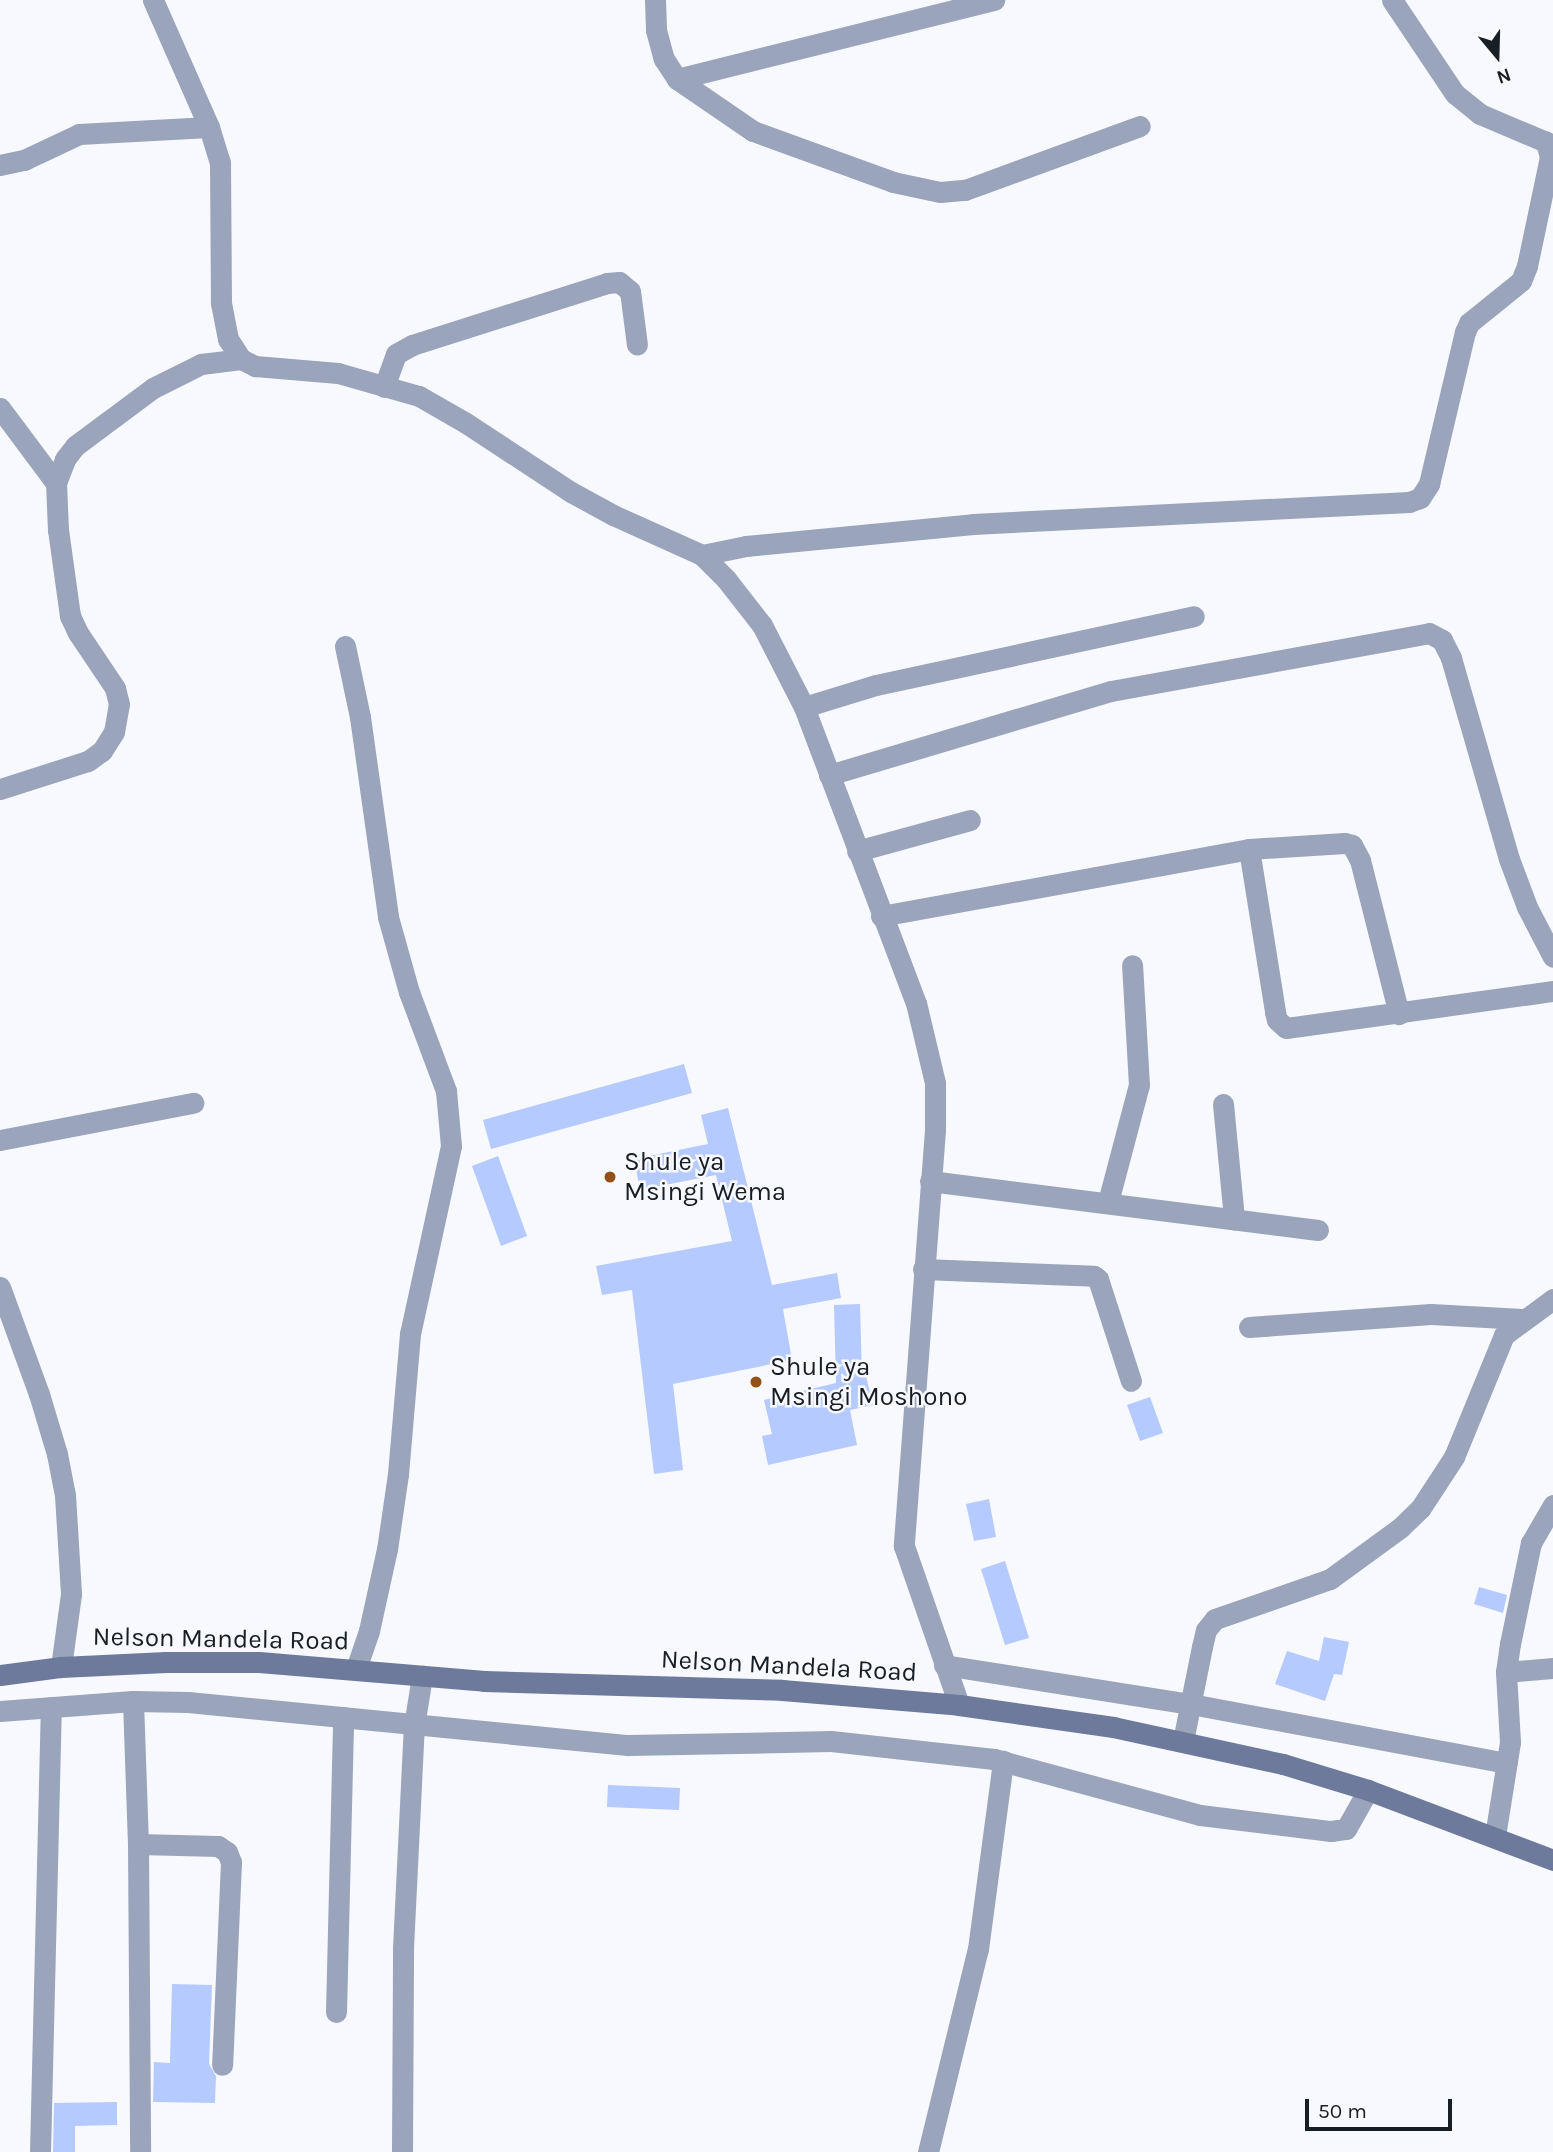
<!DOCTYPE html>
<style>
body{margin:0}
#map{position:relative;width:1553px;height:2152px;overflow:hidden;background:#f7f9fe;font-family:Karla,sans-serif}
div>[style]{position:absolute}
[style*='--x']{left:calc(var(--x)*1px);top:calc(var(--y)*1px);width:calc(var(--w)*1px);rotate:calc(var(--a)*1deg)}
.building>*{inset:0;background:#b5cafe}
.street>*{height:21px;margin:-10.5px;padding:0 10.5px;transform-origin:10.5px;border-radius:10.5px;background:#9aa4ba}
.secondary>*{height:21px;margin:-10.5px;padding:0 10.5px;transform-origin:10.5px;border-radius:10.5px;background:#6d7a9b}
.dots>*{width:19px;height:19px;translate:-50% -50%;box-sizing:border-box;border:4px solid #f7f9fe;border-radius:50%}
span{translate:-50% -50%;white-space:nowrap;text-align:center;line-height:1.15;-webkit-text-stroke:5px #f7f9fe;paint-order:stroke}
.poi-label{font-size:26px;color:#191d26}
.left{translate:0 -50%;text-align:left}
.street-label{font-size:26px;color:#191d26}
.north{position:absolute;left:1462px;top:21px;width:70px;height:70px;-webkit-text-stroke:5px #f7f9fe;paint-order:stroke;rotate:161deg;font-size:19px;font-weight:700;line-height:28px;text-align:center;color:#191d26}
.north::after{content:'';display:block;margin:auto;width:24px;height:32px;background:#191d26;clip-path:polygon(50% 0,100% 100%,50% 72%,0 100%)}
.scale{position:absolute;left:1305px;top:2099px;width:147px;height:32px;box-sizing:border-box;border:4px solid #191d26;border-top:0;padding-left:9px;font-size:21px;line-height:24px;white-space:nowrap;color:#191d26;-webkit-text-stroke:5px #f7f9fe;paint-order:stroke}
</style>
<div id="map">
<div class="building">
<div style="clip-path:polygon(684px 1064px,692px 1093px,491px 1149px,483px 1120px)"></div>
<div style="clip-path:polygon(728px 1108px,772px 1285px,837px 1273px,841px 1298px,783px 1309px,792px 1360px,673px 1384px,683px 1470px,654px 1474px,632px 1290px,602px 1295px,596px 1266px,732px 1241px,716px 1175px,640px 1190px,634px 1159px,708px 1144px,701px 1115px)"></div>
<div style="clip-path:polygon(498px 1156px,527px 1236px,501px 1246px,472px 1166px)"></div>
<div style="clip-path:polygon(860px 1304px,862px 1377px,866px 1376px,873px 1405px,850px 1410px,857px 1445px,768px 1465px,762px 1436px,772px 1434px,764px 1400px,836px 1383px,834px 1305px)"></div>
<div style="clip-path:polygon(1150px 1397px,1163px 1433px,1140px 1441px,1127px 1405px)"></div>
<div style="clip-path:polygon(989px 1499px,996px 1537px,974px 1541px,966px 1504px)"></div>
<div style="clip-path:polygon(1005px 1561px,1029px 1638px,1005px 1645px,981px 1569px)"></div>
<div style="clip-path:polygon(1479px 1587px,1507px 1595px,1503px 1613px,1474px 1604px)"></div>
<div style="clip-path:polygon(1324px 1637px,1349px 1642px,1342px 1675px,1334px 1674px,1325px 1701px,1275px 1684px,1287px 1651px,1319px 1661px)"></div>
<div style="clip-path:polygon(608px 1785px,680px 1788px,679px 1810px,607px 1807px)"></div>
<div style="clip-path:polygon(172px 1984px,212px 1985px,209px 2064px,216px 2076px,215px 2103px,153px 2102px,154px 2062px,170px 2063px)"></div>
<div style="clip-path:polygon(117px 2102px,117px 2125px,75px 2126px,75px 2152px,53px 2152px,54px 2103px)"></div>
</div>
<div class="street">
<div style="--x:153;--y:0;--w:139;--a:66.2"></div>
<div style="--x:209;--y:127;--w:37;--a:73"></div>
<div style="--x:220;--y:162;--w:141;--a:89.6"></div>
<div style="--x:221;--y:303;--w:37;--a:79"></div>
<div style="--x:228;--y:339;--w:24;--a:57"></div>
<div style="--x:241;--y:359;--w:16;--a:27"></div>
<div style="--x:255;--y:366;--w:83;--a:4.8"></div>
<div style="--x:338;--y:373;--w:84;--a:15.9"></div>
<div style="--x:419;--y:396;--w:54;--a:29.9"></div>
<div style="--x:466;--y:423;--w:126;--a:33.3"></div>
<div style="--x:571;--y:492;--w:48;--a:28.7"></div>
<div style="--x:613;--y:515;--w:98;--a:24.2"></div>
<div style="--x:702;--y:555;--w:34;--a:45"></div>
<div style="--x:726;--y:579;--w:58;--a:52"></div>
<div style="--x:762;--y:625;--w:92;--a:62.9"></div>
<div style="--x:804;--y:707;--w:316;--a:69.3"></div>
<div style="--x:916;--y:1003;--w:82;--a:76.6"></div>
<div style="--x:935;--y:1083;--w:47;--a:90"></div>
<div style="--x:935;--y:1130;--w:417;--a:94.3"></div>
<div style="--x:904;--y:1546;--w:168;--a:70.9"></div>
<div style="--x:655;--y:0;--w:30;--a:88"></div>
<div style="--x:656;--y:30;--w:30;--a:75"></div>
<div style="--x:664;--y:59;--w:24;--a:57"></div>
<div style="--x:677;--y:79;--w:92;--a:34.4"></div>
<div style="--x:753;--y:131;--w:149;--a:20"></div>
<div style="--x:893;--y:182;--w:48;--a:12"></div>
<div style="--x:940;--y:192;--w:25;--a:-5"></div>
<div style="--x:965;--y:190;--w:186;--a:-20.1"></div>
<div style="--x:677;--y:79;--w:327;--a:-14"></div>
<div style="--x:0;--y:165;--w:25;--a:-12"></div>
<div style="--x:24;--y:160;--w:61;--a:-25.3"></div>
<div style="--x:79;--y:134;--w:130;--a:-3.1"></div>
<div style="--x:384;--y:387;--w:35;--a:-70"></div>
<div style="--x:396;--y:354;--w:18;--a:-29"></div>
<div style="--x:412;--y:345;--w:205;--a:-17.6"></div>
<div style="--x:607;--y:283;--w:12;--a:-5"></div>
<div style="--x:619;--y:282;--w:14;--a:39"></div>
<div style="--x:630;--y:291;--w:54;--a:82.6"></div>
<div style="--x:0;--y:408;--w:94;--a:53.3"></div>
<div style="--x:702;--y:555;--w:45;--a:-11.6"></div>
<div style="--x:746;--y:546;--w:228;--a:-5.5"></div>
<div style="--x:973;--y:524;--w:437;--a:-2.9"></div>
<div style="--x:1409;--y:502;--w:12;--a:-20"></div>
<div style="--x:1420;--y:498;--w:17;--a:-57"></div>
<div style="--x:1429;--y:484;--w:156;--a:-76.7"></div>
<div style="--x:1465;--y:332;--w:10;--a:-66"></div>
<div style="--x:1469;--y:323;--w:67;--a:-38.9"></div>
<div style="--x:1521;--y:281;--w:16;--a:-68"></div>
<div style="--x:1527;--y:266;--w:111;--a:-78.1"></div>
<div style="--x:1550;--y:157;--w:16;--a:-105"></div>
<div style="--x:1546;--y:142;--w:72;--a:-157"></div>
<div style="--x:1480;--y:114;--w:32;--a:-141"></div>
<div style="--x:1455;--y:94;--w:113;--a:-123.8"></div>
<div style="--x:345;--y:646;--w:73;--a:78.1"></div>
<div style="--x:360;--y:717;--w:202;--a:82"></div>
<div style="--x:388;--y:917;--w:78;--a:74.4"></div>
<div style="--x:409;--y:992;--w:106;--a:69.5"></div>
<div style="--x:446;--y:1091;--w:55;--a:84.8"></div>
<div style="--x:451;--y:1146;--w:192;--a:102.3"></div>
<div style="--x:410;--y:1334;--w:141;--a:94.9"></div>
<div style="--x:398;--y:1474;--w:76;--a:98.3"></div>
<div style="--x:387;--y:1549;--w:84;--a:102.4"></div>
<div style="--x:369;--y:1631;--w:39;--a:109"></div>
<div style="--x:804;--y:707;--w:75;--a:-17"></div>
<div style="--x:876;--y:685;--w:325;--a:-12.2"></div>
<div style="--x:829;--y:775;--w:294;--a:-16.6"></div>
<div style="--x:1111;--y:691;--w:323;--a:-10.3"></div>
<div style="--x:1429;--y:633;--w:15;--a:28"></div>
<div style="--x:1442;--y:640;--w:20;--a:63"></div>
<div style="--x:1451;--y:658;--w:209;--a:73.9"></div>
<div style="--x:1509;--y:859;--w:51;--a:69.4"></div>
<div style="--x:1527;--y:907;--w:56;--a:62.5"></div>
<div style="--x:0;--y:789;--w:92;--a:-17.7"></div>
<div style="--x:88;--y:761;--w:17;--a:-36"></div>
<div style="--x:102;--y:751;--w:22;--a:-58"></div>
<div style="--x:114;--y:732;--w:28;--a:-80"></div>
<div style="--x:119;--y:704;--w:16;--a:-104"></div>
<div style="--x:115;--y:688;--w:66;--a:-123.9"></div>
<div style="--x:78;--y:633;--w:19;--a:-115"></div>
<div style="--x:70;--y:616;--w:87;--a:-97.9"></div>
<div style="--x:58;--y:530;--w:47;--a:-92.4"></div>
<div style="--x:56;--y:483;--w:26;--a:-69"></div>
<div style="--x:65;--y:459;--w:16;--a:-52"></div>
<div style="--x:75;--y:446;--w:97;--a:-36.6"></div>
<div style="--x:153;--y:388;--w:54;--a:-26.6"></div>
<div style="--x:201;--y:364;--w:40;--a:-7.1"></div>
<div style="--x:1249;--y:849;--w:165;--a:80.9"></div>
<div style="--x:1275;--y:1012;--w:8;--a:76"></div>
<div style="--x:1277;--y:1020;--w:12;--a:42"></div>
<div style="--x:1286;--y:1028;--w:270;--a:-7.9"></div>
<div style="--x:857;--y:851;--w:117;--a:-15.3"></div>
<div style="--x:881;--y:916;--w:374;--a:-10.3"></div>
<div style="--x:1249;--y:849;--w:96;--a:-3.6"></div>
<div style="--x:1345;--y:843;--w:7;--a:16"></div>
<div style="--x:1352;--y:845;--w:17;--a:62"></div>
<div style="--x:1360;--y:860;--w:159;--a:75.8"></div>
<div style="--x:1223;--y:1104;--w:116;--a:84.5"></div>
<div style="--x:0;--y:1140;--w:197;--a:-10.9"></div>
<div style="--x:930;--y:1181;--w:391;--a:7.2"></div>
<div style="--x:1108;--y:1202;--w:121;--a:-75.2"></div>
<div style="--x:1139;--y:1085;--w:120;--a:-93.3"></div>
<div style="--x:923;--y:1269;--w:171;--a:2.3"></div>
<div style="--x:1094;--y:1276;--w:5;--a:37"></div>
<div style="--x:1098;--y:1279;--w:107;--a:72.1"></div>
<div style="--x:0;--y:1287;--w:114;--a:70"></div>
<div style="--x:39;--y:1394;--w:63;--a:73.3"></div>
<div style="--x:57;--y:1454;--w:42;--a:79"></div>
<div style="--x:65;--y:1495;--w:99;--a:86.5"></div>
<div style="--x:71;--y:1594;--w:74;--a:97.8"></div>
<div style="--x:1249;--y:1327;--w:182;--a:-4.1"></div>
<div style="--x:1431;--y:1314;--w:91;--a:3.1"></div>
<div style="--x:944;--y:1665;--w:250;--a:9"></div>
<div style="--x:1191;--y:1704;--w:321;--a:10.6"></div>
<div style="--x:1506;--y:1672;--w:47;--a:-4.9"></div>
<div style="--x:133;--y:1701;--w:143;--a:88"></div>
<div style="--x:138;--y:1844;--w:308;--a:89.6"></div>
<div style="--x:0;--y:1711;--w:133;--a:-4.3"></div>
<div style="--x:133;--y:1701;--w:55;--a:1"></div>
<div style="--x:188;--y:1702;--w:442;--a:5.6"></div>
<div style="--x:628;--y:1745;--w:203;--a:-1.1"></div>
<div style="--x:831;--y:1741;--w:164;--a:6.3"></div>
<div style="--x:994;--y:1759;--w:213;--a:15.2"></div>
<div style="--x:1200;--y:1815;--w:132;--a:7"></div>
<div style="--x:1331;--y:1831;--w:15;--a:-8"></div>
<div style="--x:1346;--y:1829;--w:45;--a:-60.6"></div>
<div style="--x:1183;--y:1741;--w:96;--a:-78.6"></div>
<div style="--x:1202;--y:1647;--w:17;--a:-77"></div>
<div style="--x:1206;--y:1630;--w:14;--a:-51"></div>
<div style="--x:1215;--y:1619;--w:122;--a:-19.2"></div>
<div style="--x:1330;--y:1579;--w:87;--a:-36.1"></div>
<div style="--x:1400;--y:1528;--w:28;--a:-44"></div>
<div style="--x:1420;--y:1509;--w:62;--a:-56.8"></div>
<div style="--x:1454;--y:1457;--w:132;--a:-67.7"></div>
<div style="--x:1504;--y:1335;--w:61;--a:-36.3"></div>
<div style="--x:1495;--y:1836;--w:95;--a:-80.9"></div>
<div style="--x:1510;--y:1742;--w:70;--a:-93.3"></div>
<div style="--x:1506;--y:1672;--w:28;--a:-82"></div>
<div style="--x:1510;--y:1644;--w:103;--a:-78.3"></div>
<div style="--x:1531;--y:1543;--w:44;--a:-59.9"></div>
<div style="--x:138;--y:1844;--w:80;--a:1.4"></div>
<div style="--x:218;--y:1846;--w:11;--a:34"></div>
<div style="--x:227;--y:1852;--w:11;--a:68"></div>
<div style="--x:231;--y:1862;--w:203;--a:92.5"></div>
<div style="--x:336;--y:2012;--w:295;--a:-88.6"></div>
<div style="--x:40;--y:2152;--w:445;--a:-88.6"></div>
<div style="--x:402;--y:2152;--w:204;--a:-89.7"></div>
<div style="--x:403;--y:1948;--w:222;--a:-87.2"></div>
<div style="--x:414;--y:1726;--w:51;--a:-80.9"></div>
<div style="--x:928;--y:2152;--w:209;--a:-76.2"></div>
<div style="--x:978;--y:1949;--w:190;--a:-82.4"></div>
</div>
<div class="secondary">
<div style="--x:0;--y:1675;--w:62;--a:-7.5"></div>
<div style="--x:61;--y:1667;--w:105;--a:-2.7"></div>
<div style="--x:166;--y:1662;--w:93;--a:0"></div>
<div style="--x:259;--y:1662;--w:226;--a:4.8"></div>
<div style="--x:484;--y:1681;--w:298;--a:1.7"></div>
<div style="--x:782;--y:1690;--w:178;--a:4.8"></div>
<div style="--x:959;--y:1705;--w:156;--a:8.1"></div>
<div style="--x:1113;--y:1727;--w:174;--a:12.3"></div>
<div style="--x:1283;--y:1764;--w:89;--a:17"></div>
<div style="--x:1368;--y:1790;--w:198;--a:20.7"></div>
</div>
<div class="dots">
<div style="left:610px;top:1177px;background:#915219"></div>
<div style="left:756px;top:1382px;background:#915219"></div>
</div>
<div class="poi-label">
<span class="left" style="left:624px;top:1177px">Shule ya<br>Msingi Wema</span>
<span class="left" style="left:770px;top:1382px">Shule ya<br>Msingi Moshono</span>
</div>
<div class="street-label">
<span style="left:221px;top:1639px;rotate:1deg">Nelson Mandela Road</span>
<span style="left:789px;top:1666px;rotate:3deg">Nelson Mandela Road</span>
</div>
<div class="north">N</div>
<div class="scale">50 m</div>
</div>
